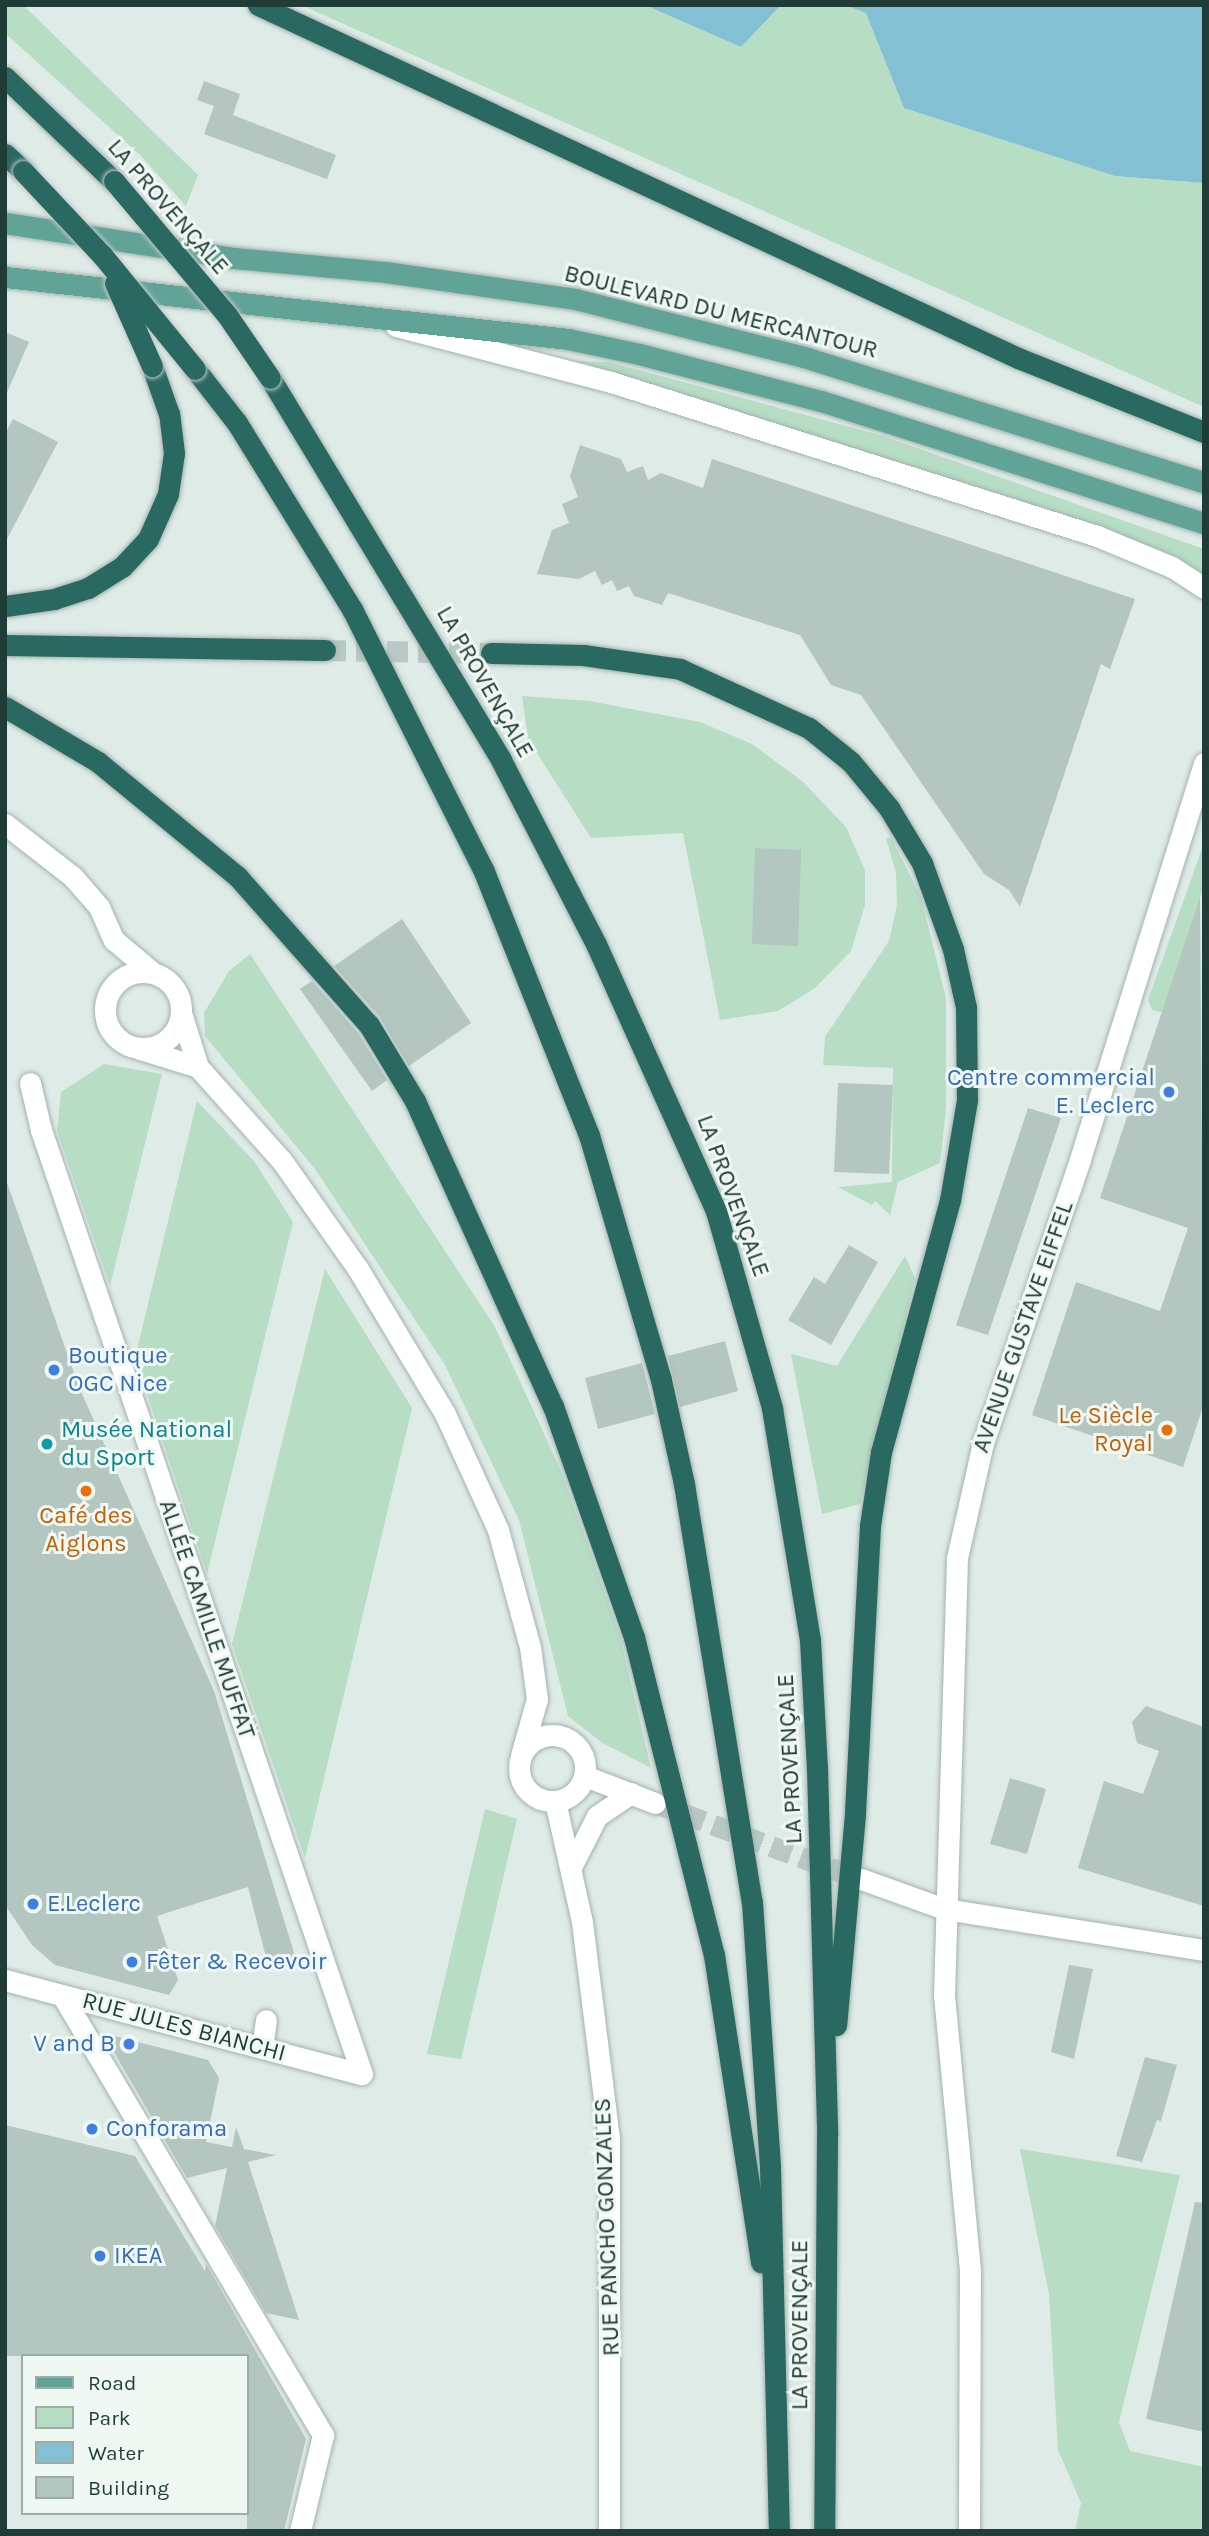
<!DOCTYPE html>
<meta charset="utf-8">
<style>
body{margin:0}
#map{position:relative;width:1209px;height:2536px;overflow:hidden;background:#dfebe7;font-family:Karla,sans-serif}
div>[style]{position:absolute}
[style*='--x']{left:calc(var(--x)*1px);top:calc(var(--y)*1px);width:calc(var(--w)*1px);rotate:calc(var(--a)*1deg)}
.green>*{inset:0;background:#b7ddc4}
.water>*{inset:0;background:#84c0d3}
.building>*{inset:0;background:#b4c6c0}
.minor-tunnel>*{height:21px;margin-top:-10.5px;transform-origin:0;background:repeating-linear-gradient(90deg,#b9c8c4 0 21px,transparent 0 31px)}
.highway-tunnel>*{height:21px;margin-top:-10.5px;transform-origin:0;background:repeating-linear-gradient(90deg,#b9c8c4 0 21px,transparent 0 31px)}
.roads{filter:drop-shadow(0 0 2px #a2b3ae) drop-shadow(0 0 2px #a2b3ae)}
.minor>*{height:21px;margin:-10.5px;padding:0 10.5px;transform-origin:10.5px;border-radius:10.5px;background:#fff}
.minor>.ring{margin:-10.5px;padding:0;box-sizing:content-box;background:none;border:21px solid #fff;border-radius:50%}
.major>*{height:21px;margin:-10.5px;padding:0 10.5px;transform-origin:10.5px;border-radius:10.5px;background:#62a397}
.highway>*{height:21px;margin:-10.5px;padding:0 10.5px;transform-origin:10.5px;border-radius:10.5px;background:#2a6961}
.bridges{filter:drop-shadow(0 0 2px #c0c8c7) drop-shadow(0 0 2px #c0c8c7)}
.highway-bridge>*{height:21px;margin:-10.5px;padding:0 10.5px;transform-origin:10.5px;border-radius:10.5px;background:#2a6961}
.dots>*{width:19px;height:19px;translate:-50% -50%;box-sizing:border-box;border:4px solid #f0f8f4;border-radius:50%}
span{translate:-50% -50%;white-space:nowrap;text-align:center;line-height:1.15;-webkit-text-stroke:6px #f0f8f4;paint-order:stroke}
.street-label{font-size:24px;color:#1f3c36}
.shop-label{font-size:24px;color:#366cbe}
.right{translate:-100% -50%;text-align:right}
.left{translate:0 -50%;text-align:left}
.food-label{font-size:24px;color:#c56008}
.culture-label{font-size:24px;color:#0d838f}
.frame{position:absolute;inset:0;border:7px solid #1f3c36;pointer-events:none}
.legend{position:absolute;left:21px;top:2354px;width:228px;height:161px;box-sizing:border-box;background:#f0f8f4;border:2px solid #9cada8;margin:0;padding:9px 12px;list-style:none;font-size:21px;color:#1f3c36}
.legend li{display:flex;align-items:center;gap:14px;height:35px}
.legend b{width:35px;border:2px solid #9cada8}
</style>
<div id="map">
<div class="green">
<div style="clip-path:polygon(5px 5px,23px 5px,198px 175px,186px 206px,140px 155px,5px 33px)"></div>
<div style="clip-path:polygon(301px 5px,645px 5px,741px 47px,781px 5px,845px 5px,866px 12px,904px 108px,1115px 176px,1204px 183px,1204px 407px)"></div>
<div style="clip-path:polygon(578px 361px,609px 362px,883px 436px,1204px 549px,1204px 575px)"></div>
<div style="clip-path:polygon(522px 696px,589px 701px,700px 722px,752px 744px,802px 781px,846px 827px,865px 870px,865px 905px,851px 951px,815px 988px,778px 1011px,720px 1020px,683px 833px,591px 838px,528px 739px)"></div>
<div style="clip-path:polygon(891px 837px,921px 897px,946px 998px,946px 1110px,940px 1163px,898px 1182px,890px 1215px,875px 1201px,872px 1205px,838px 1187px,892px 1182px,893px 1068px,823px 1065px,825px 1037px,889px 941px,897px 905px,896px 873px,886px 839px)"></div>
<div style="clip-path:polygon(1204px 843px,1204px 885px,1162px 1012px,1152px 1010px,1148px 1000px)"></div>
<div style="clip-path:polygon(250px 954px,495px 1327px,562px 1473px,620px 1636px,651px 1768px,601px 1742px,568px 1716px,519px 1520px,445px 1365px,315px 1169px,205px 1036px,204px 1013px,229px 971px)"></div>
<div style="clip-path:polygon(104px 1064px,162px 1074px,110px 1286px,57px 1131px,61px 1092px)"></div>
<div style="clip-path:polygon(197px 1101px,254px 1161px,293px 1222px,207px 1574px,135px 1358px)"></div>
<div style="clip-path:polygon(905px 1256px,915px 1278px,860px 1504px,822px 1514px,791px 1354px,837px 1366px)"></div>
<div style="clip-path:polygon(325px 1269px,412px 1408px,305px 1858px,232px 1644px)"></div>
<div style="clip-path:polygon(485px 1809px,517px 1819px,461px 2059px,427px 2054px)"></div>
<div style="clip-path:polygon(1020px 2149px,1180px 2175px,1119px 2422px,1130px 2451px,1204px 2467px,1204px 2531px,1075px 2531px,1081px 2503px,1058px 2450px,1049px 2294px)"></div>
</div>
<div class="water">
<div style="clip-path:polygon(645px 5px,781px 5px,741px 47px)"></div>
<div style="clip-path:polygon(845px 5px,1204px 5px,1204px 183px,1115px 176px,904px 108px,866px 13px)"></div>
</div>
<div class="building">
<div style="clip-path:polygon(204px 81px,240px 94px,233px 115px,336px 155px,327px 179px,204px 134px,214px 106px,197px 100px)"></div>
<div style="clip-path:polygon(5px 332px,29px 342px,5px 397px)"></div>
<div style="clip-path:polygon(13px 419px,58px 442px,5px 543px,5px 434px)"></div>
<div style="clip-path:polygon(580px 445px,621px 459px,627px 472px,643px 466px,648px 480px,661px 473px,703px 488px,712px 459px,1135px 599px,1110px 669px,1101px 664px,1020px 907px,1009px 890px,984px 874px,861px 695px,831px 685px,800px 635px,668px 593px,662px 605px,634px 596px,629px 586px,617px 591px,612px 580px,602px 585px,595px 571px,579px 579px,537px 574px,552px 530px,569px 523px,562px 504px,578px 497px,570px 476px)"></div>
<div style="clip-path:polygon(755px 848px,801px 850px,798px 946px,752px 944px)"></div>
<div style="clip-path:polygon(1200px 897px,1204px 1404px,1183px 1467px,1032px 1415px,1076px 1282px,1160px 1311px,1188px 1228px,1100px 1198px)"></div>
<div style="clip-path:polygon(402px 919px,471px 1023px,409px 1066px,379px 1016px,334px 966px)"></div>
<div style="clip-path:polygon(312px 981px,358px 1033px,387px 1080px,372px 1091px,300px 989px)"></div>
<div style="clip-path:polygon(838px 1083px,893px 1085px,889px 1174px,834px 1172px)"></div>
<div style="clip-path:polygon(1028px 1108px,1061px 1118px,988px 1335px,956px 1325px)"></div>
<div style="clip-path:polygon(5px 1177px,79px 1387px,214px 1691px,295px 1956px,268px 1965px,248px 1887px,157px 1916px,178px 1980px,169px 1995px,55px 1965px,32px 1945px,5px 1905px)"></div>
<div style="clip-path:polygon(849px 1245px,878px 1262px,831px 1345px,788px 1320px,814px 1277px,825px 1284px)"></div>
<div style="clip-path:polygon(725px 1341px,738px 1391px,680px 1407px,668px 1356px)"></div>
<div style="clip-path:polygon(642px 1363px,655px 1414px,598px 1429px,585px 1378px)"></div>
<div style="clip-path:polygon(1146px 1706px,1204px 1727px,1204px 1906px,1078px 1868px,1104px 1781px,1143px 1794px,1159px 1751px,1137px 1743px,1132px 1722px)"></div>
<div style="clip-path:polygon(1010px 1778px,1046px 1789px,1027px 1854px,990px 1844px)"></div>
<div style="clip-path:polygon(1069px 1965px,1093px 1969px,1074px 2059px,1051px 2052px)"></div>
<div style="clip-path:polygon(103px 2033px,208px 2060px,219px 2078px,206px 2142px,232px 2147px,236px 2127px,244px 2149px,276px 2155px,248px 2162px,299px 2320px,266px 2313px,215px 2226px,227px 2168px,187px 2178px)"></div>
<div style="clip-path:polygon(1145px 2057px,1177px 2065px,1161px 2121px,1157px 2120px,1142px 2162px,1116px 2156px)"></div>
<div style="clip-path:polygon(5px 2125px,135px 2156px,205px 2271px,206px 2264px,306px 2439px,284px 2531px,247px 2531px,247px 2356px,5px 2356px)"></div>
<div style="clip-path:polygon(1195px 2202px,1204px 2203px,1204px 2432px,1146px 2419px)"></div>
</div>
<div class="minor-tunnel">
<div style="--x:655;--y:1803;--w:220;--a:20.3"></div>
</div>
<div class="highway-tunnel">
<div style="--x:325;--y:650;--w:166;--a:1"></div>
</div>
<div class="roads">
<div class="minor">
<div style="--x:396;--y:326;--w:222;--a:14.6"></div>
<div style="--x:611;--y:382;--w:510;--a:17.58"></div>
<div style="--x:1097;--y:536;--w:81;--a:22.5"></div>
<div style="--x:1172;--y:567;--w:38;--a:33"></div>
<div style="--x:5;--y:824;--w:86;--a:37.9"></div>
<div style="--x:73;--y:877;--w:40;--a:49"></div>
<div style="--x:99;--y:907;--w:36;--a:66"></div>
<div style="--x:114;--y:940;--w:50;--a:40.1"></div>
<div class="ring" style="left:105px;top:972px;width:55px;height:55px"></div>
<div style="--x:181;--y:1013;--w:57;--a:72.5"></div>
<div style="--x:198;--y:1067;--w:126;--a:48.2"></div>
<div style="--x:282;--y:1161;--w:132;--a:54.9"></div>
<div style="--x:358;--y:1269;--w:169;--a:59"></div>
<div style="--x:445;--y:1414;--w:128;--a:65.4"></div>
<div style="--x:498;--y:1530;--w:121;--a:74.7"></div>
<div style="--x:530;--y:1647;--w:52;--a:82.3"></div>
<div style="--x:537;--y:1699;--w:58;--a:105.9"></div>
<div style="--x:140;--y:1049;--w:61;--a:17.2"></div>
<div style="--x:30;--y:1083;--w:48;--a:76.8"></div>
<div style="--x:41;--y:1130;--w:997;--a:71.22"></div>
<div class="ring" style="left:519px;top:1735px;width:45px;height:45px"></div>
<div style="--x:585;--y:1776;--w:75;--a:21.1"></div>
<div style="--x:555;--y:1801;--w:124;--a:77.4"></div>
<div style="--x:582;--y:1922;--w:218;--a:82.9"></div>
<div style="--x:609;--y:2138;--w:393;--a:90"></div>
<div style="--x:571;--y:1867;--w:57;--a:-63"></div>
<div style="--x:597;--y:1816;--w:41;--a:-34.1"></div>
<div style="--x:861;--y:1879;--w:89;--a:19.7"></div>
<div style="--x:945;--y:1909;--w:262;--a:9"></div>
<div style="--x:5;--y:1980;--w:369;--a:14.8"></div>
<div style="--x:62;--y:1995;--w:512;--a:59.32"></div>
<div style="--x:323;--y:2435;--w:99;--a:103.5"></div>
<div style="--x:262;--y:2048;--w:28;--a:-82"></div>
<div style="--x:969;--y:2531;--w:261;--a:-89.8"></div>
<div style="--x:970;--y:2270;--w:275;--a:-95.4"></div>
<div style="--x:944;--y:1996;--w:438;--a:-88.3"></div>
<div style="--x:957;--y:1558;--w:118;--a:-77.3"></div>
<div style="--x:983;--y:1443;--w:300;--a:-71.1"></div>
<div style="--x:1080;--y:1159;--w:415;--a:-72.6"></div>
</div>
<div class="major">
<div style="--x:5;--y:223;--w:232;--a:8.7"></div>
<div style="--x:234;--y:258;--w:153;--a:5.3"></div>
<div style="--x:386;--y:272;--w:191;--a:8.1"></div>
<div style="--x:575;--y:299;--w:236;--a:14.2"></div>
<div style="--x:804;--y:357;--w:419;--a:17.4"></div>
<div style="--x:5;--y:277;--w:566;--a:6.28"></div>
<div style="--x:568;--y:339;--w:73;--a:11.9"></div>
<div style="--x:639;--y:354;--w:188;--a:14.5"></div>
<div style="--x:821;--y:401;--w:402;--a:17.7"></div>
</div>
<div class="highway">
<div style="--x:258;--y:5;--w:838;--a:24.91"></div>
<div style="--x:1018;--y:358;--w:200;--a:21.7"></div>
<div style="--x:5;--y:77;--w:151;--a:43.7"></div>
<div style="--x:5;--y:154;--w:25;--a:43"></div>
<div style="--x:195;--y:369;--w:68;--a:52.1"></div>
<div style="--x:237;--y:423;--w:219;--a:58.3"></div>
<div style="--x:352;--y:609;--w:291;--a:63.3"></div>
<div style="--x:483;--y:869;--w:286;--a:68.3"></div>
<div style="--x:589;--y:1135;--w:255;--a:73.6"></div>
<div style="--x:661;--y:1380;--w:107;--a:77.5"></div>
<div style="--x:684;--y:1484;--w:423;--a:80.8"></div>
<div style="--x:752;--y:1902;--w:266;--a:86.1"></div>
<div style="--x:770;--y:2167;--w:364;--a:88.6"></div>
<div style="--x:270;--y:378;--w:446;--a:58.8"></div>
<div style="--x:501;--y:760;--w:207;--a:62.7"></div>
<div style="--x:596;--y:944;--w:293;--a:65.8"></div>
<div style="--x:716;--y:1211;--w:205;--a:74.1"></div>
<div style="--x:772;--y:1408;--w:235;--a:80.7"></div>
<div style="--x:810;--y:1640;--w:128;--a:86.9"></div>
<div style="--x:817;--y:1768;--w:367;--a:88.4"></div>
<div style="--x:827;--y:2135;--w:396;--a:90.4"></div>
<div style="--x:5;--y:606;--w:49;--a:-8.1"></div>
<div style="--x:54;--y:599;--w:36;--a:-18"></div>
<div style="--x:88;--y:588;--w:40;--a:-32"></div>
<div style="--x:122;--y:567;--w:38;--a:-47"></div>
<div style="--x:148;--y:539;--w:49;--a:-66"></div>
<div style="--x:168;--y:494;--w:41;--a:-81.7"></div>
<div style="--x:174;--y:453;--w:39;--a:-97"></div>
<div style="--x:169;--y:414;--w:51;--a:-109.5"></div>
<div style="--x:5;--y:645;--w:320;--a:0.9"></div>
<div style="--x:491;--y:653;--w:92;--a:1.2"></div>
<div style="--x:583;--y:655;--w:98;--a:8.2"></div>
<div style="--x:680;--y:669;--w:142;--a:24.6"></div>
<div style="--x:809;--y:728;--w:54;--a:39"></div>
<div style="--x:851;--y:762;--w:60;--a:50.4"></div>
<div style="--x:889;--y:808;--w:64;--a:59"></div>
<div style="--x:922;--y:863;--w:91;--a:70.2"></div>
<div style="--x:953;--y:949;--w:59;--a:77.4"></div>
<div style="--x:966;--y:1007;--w:93;--a:89.4"></div>
<div style="--x:967;--y:1100;--w:101;--a:99.6"></div>
<div style="--x:950;--y:1200;--w:261;--a:105.3"></div>
<div style="--x:881;--y:1452;--w:75;--a:98.5"></div>
<div style="--x:870;--y:1526;--w:288;--a:93"></div>
<div style="--x:855;--y:1814;--w:212;--a:95.1"></div>
<div style="--x:5;--y:707;--w:108;--a:30.6"></div>
<div style="--x:98;--y:762;--w:180;--a:39.4"></div>
<div style="--x:237;--y:876;--w:199;--a:48.5"></div>
<div style="--x:369;--y:1025;--w:89;--a:58.8"></div>
<div style="--x:415;--y:1101;--w:335;--a:65.7"></div>
<div style="--x:553;--y:1406;--w:245;--a:70.7"></div>
<div style="--x:634;--y:1637;--w:328;--a:75.9"></div>
<div style="--x:714;--y:1955;--w:311;--a:81.3"></div>
</div>
</div>
<div class="bridges">
<div class="highway-bridge">
<div style="--x:23;--y:171;--w:115;--a:46.8"></div>
<div style="--x:102;--y:255;--w:147;--a:50.8"></div>
<div style="--x:114;--y:181;--w:175;--a:49.9"></div>
<div style="--x:227;--y:315;--w:76;--a:55.7"></div>
<div style="--x:115;--y:283;--w:91;--a:66"></div>
</div>
</div>
<div class="dots">
<div style="left:1169px;top:1092px;background:#3f7fe0"></div>
<div style="left:54px;top:1370px;background:#3f7fe0"></div>
<div style="left:1167px;top:1430px;background:#e8710a"></div>
<div style="left:47px;top:1444px;background:#0f9aa8"></div>
<div style="left:86px;top:1491px;background:#e8710a"></div>
<div style="left:33px;top:1904px;background:#3f7fe0"></div>
<div style="left:132px;top:1962px;background:#3f7fe0"></div>
<div style="left:129px;top:2044px;background:#3f7fe0"></div>
<div style="left:92px;top:2129px;background:#3f7fe0"></div>
<div style="left:100px;top:2256px;background:#3f7fe0"></div>
</div>
<div class="street-label">
<span style="left:168px;top:207px;rotate:49deg">LA PROVENÇALE</span>
<span style="left:721px;top:312px;rotate:14deg">BOULEVARD DU MERCANTOUR</span>
<span style="left:485px;top:682px;rotate:60deg">LA PROVENÇALE</span>
<span style="left:733px;top:1196px;rotate:70deg">LA PROVENÇALE</span>
<span style="left:1023px;top:1327px;rotate:-71deg">AVENUE GUSTAVE EIFFEL</span>
<span style="left:207px;top:1619px;rotate:71deg">ALLÉE CAMILLE MUFFAT</span>
<span style="left:790px;top:1759px;rotate:-93deg">LA PROVENÇALE</span>
<span style="left:184px;top:2027px;rotate:15deg">RUE JULES BIANCHI</span>
<span style="left:607px;top:2227px;rotate:-92deg">RUE PANCHO GONZALES</span>
<span style="left:800px;top:2325px;rotate:-90deg">LA PROVENÇALE</span>
</div>
<div class="shop-label">
<span class="right" style="left:1155px;top:1092px">Centre commercial<br>E. Leclerc</span>
<span class="left" style="left:68px;top:1370px">Boutique<br>OGC Nice</span>
<span class="left" style="left:47px;top:1904px">E.Leclerc</span>
<span class="left" style="left:146px;top:1962px">Fêter &amp; Recevoir</span>
<span class="right" style="left:115px;top:2044px">V and B</span>
<span class="left" style="left:106px;top:2129px">Conforama</span>
<span class="left" style="left:114px;top:2256px">IKEA</span>
</div>
<div class="food-label">
<span class="right" style="left:1153px;top:1430px">Le Siècle<br>Royal</span>
<span style="left:86px;top:1530px">Café des<br>Aiglons</span>
</div>
<div class="culture-label">
<span class="left" style="left:61px;top:1444px">Musée National<br>du Sport</span>
</div>
<div class="frame"></div>
<ul class="legend">
<li><b style="height:9px;background:#62a397"></b>Road</li>
<li><b style="height:19px;background:#b7ddc4"></b>Park</li>
<li><b style="height:19px;background:#84c0d3"></b>Water</li>
<li><b style="height:19px;background:#b4c6c0"></b>Building</li>
</ul>
</div>
